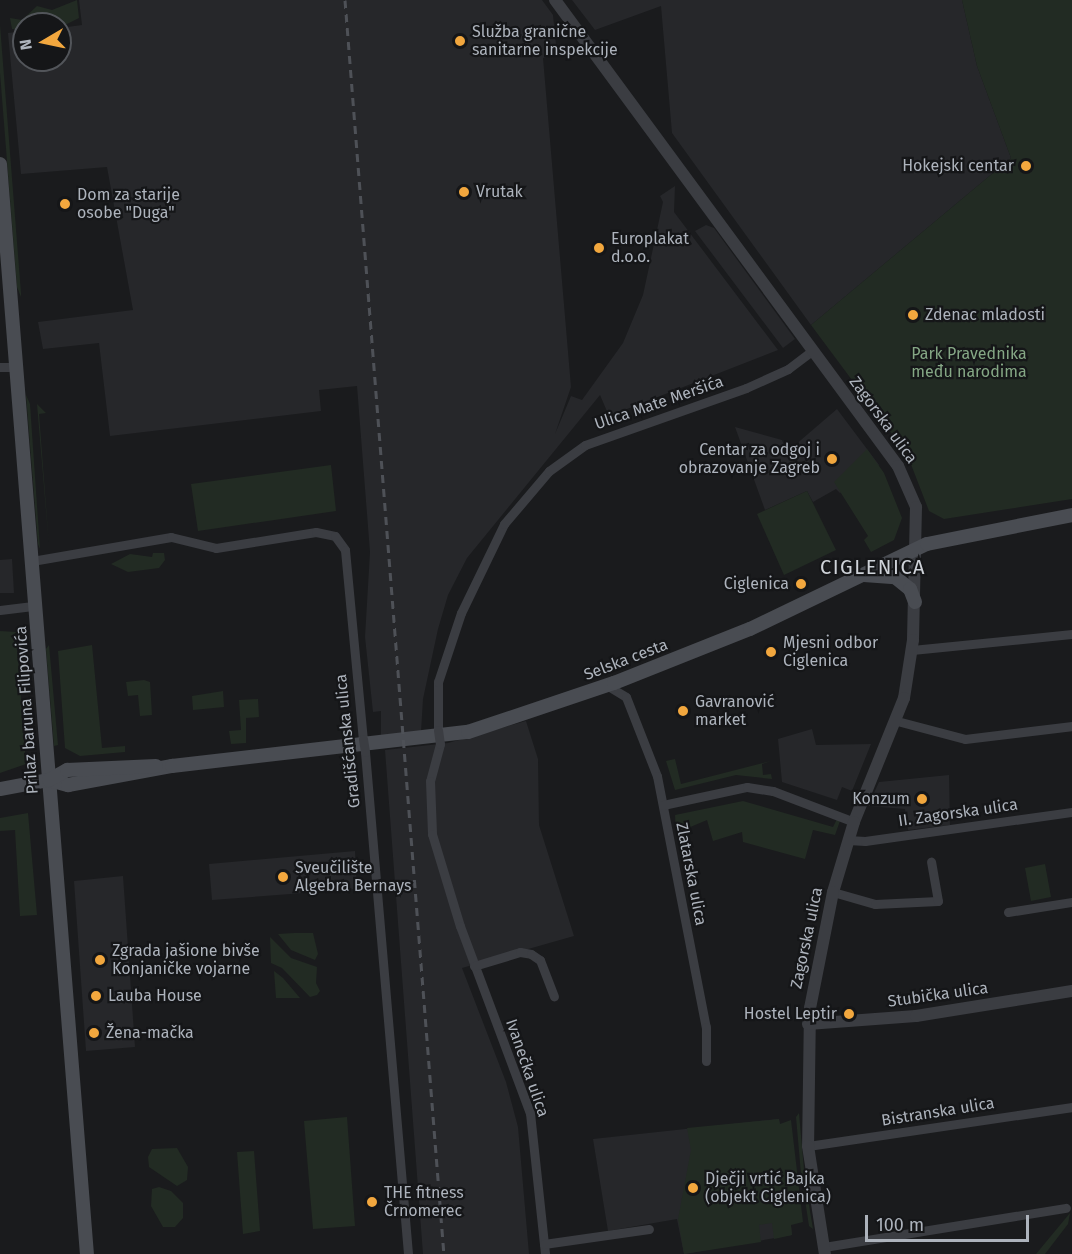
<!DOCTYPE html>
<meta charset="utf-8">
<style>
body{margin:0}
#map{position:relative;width:1072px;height:1254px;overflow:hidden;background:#1a1b1d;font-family:"Fira Sans",sans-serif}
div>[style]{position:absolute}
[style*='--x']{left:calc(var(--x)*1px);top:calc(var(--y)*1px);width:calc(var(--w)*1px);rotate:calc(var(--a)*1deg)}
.built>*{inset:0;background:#26272a}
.green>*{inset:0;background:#222b23}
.minor>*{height:9px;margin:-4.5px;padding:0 4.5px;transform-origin:4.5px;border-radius:4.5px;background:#3b3d42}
.tertiary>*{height:12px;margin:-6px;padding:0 6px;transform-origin:6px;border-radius:6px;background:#3b3d42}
.secondary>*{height:14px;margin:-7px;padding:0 7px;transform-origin:7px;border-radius:7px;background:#494c52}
.rail>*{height:3px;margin-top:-1.5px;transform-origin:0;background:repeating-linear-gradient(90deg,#4e5157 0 8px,transparent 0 14px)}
.minor-bridge>*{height:9px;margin:-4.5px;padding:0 4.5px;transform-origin:4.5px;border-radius:4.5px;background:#3b3d42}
.dots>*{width:16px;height:16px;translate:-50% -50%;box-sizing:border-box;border:3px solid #151618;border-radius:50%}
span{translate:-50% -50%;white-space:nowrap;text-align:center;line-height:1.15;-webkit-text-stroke:4.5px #151618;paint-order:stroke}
.poi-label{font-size:16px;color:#adb3bc}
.left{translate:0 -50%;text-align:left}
.right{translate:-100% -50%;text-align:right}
.park-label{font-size:16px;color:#85a785}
.street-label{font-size:16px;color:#adb3bc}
.quarter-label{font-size:20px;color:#ced2d8;letter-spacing:1.5px}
.north{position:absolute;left:12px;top:12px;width:60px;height:60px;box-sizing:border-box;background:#151618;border:2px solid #52555a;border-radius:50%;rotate:261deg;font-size:16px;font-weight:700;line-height:24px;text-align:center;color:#adb3bc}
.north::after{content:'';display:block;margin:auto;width:21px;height:27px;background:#f2a73e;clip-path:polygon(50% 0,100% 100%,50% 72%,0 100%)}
.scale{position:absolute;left:865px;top:1215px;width:164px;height:27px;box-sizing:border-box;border:3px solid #adb3bc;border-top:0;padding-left:8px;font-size:18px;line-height:21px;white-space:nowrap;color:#adb3bc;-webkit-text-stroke:4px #151618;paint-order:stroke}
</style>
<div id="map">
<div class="built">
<div style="clip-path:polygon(79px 0,542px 0,553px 15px,557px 54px,543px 58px,571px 387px,555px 434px,571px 396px,582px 400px,623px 343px,643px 295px,663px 202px,660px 196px,675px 186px,674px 212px,778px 350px,609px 416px,600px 395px,467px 558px,448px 595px,438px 629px,423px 699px,421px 732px,381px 737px,381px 711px,373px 712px,365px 637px,370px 552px,357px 386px,319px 390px,321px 411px,110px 436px,99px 343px,43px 349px,38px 322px,133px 310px,107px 167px,21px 174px,8px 33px,24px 31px,24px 60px,60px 60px,60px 28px,82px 25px)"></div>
<div style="clip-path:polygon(572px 0,962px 0,977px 66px,1011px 158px,811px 325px,672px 133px,661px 6px,595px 30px)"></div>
<div style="clip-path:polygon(706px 225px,714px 228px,795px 339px,783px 348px,695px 231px)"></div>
<div style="clip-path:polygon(837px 409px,879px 465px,840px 493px,836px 489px,813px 502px,807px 491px,765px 510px,735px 427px,782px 440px,787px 452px)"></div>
<div style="clip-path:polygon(12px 559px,14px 593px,0 593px,0 560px)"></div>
<div style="clip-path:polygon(526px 721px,538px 759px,539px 825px,574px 936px,462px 968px,506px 1082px,518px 1127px,529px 1254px,423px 1254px,385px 750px,448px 743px)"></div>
<div style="clip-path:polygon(812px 729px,816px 745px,871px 744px,852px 791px,842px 787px,837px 800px,782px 782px,778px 739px)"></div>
<div style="clip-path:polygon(949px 775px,950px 825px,908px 830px,905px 809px,868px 806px,879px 782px)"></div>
<div style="clip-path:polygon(355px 851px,357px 889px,212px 900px,209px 864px)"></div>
<div style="clip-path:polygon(123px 876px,135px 1047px,86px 1051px,74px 881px)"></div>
<div style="clip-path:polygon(779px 1119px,792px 1235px,684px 1254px,677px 1219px,608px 1231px,593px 1139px)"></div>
</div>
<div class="green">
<div style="clip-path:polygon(77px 0,79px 18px,67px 24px,24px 24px,24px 29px,12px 29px,10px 18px,22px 20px,37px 6px,52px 10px)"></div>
<div style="clip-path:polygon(962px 0,1072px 0,1072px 499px,944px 519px,929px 511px,907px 454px,811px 325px,1011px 158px,977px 66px)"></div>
<div style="clip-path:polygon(0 25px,21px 293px,21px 297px,17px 287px,0 73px)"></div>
<div style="clip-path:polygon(26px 395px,30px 404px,40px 549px,38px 544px)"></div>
<div style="clip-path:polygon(37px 404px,46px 413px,39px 414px,49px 546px)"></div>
<div style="clip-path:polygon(867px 449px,884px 473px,902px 518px,894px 540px,871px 552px,864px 540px,868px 536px,834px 482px)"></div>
<div style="clip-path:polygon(331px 465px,336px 511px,198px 531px,191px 484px)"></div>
<div style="clip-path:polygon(807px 491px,836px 550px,784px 575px,757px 514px)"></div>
<div style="clip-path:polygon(153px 553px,164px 553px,165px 560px,159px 568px,128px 572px,111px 564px,130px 554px,152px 557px)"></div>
<div style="clip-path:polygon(0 631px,16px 632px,26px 764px,0 773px)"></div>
<div style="clip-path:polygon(49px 645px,58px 745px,54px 746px,46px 649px)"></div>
<div style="clip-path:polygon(92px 645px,102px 748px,125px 746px,125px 752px,80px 756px,65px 748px,58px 651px)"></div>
<div style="clip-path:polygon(144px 680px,150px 682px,152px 715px,140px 716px,138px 695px,128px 696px,126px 682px)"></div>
<div style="clip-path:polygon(223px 691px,224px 707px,193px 710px,192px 696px)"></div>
<div style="clip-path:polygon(258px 699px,259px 717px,246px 718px,246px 743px,231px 744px,229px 731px,241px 730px,239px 700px)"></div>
<div style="clip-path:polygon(675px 759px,681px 784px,771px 761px,762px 764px,763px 775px,771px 774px,772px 779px,736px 775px,675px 790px,666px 761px)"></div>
<div style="clip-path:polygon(743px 801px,833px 827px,837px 819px,840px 821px,835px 835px,813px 830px,805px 859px,743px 842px,742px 832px,713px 841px,707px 820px,676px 833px,675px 815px)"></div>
<div style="clip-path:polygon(28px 813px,37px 915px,20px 916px,15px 830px,0 831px,0 818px)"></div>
<div style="clip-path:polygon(1045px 864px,1051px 897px,1031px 901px,1025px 868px)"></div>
<div style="clip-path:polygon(294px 933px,313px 933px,318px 954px,315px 960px,291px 950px,278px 934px)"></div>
<div style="clip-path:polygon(270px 937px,291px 958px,317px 967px,316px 983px,320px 991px,317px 995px,310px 997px,282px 968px,271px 963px)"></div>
<div style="clip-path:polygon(274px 971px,283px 978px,300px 998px,276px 998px)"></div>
<div style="clip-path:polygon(799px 1113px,805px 1181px,813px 1229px,809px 1226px,801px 1174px,796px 1117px)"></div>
<div style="clip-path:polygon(347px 1117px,355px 1226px,313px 1229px,304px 1121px)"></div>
<div style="clip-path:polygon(779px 1119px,780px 1124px,791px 1120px,803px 1222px,791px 1225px,792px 1235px,774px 1239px,772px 1223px,759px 1225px,761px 1242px,684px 1254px,678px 1219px,691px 1150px,687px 1128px)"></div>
<div style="clip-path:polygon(177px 1148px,188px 1167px,187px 1180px,177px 1186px,149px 1167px,148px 1157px,152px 1149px)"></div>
<div style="clip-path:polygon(254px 1151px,260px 1231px,243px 1234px,237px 1152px)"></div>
<div style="clip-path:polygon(159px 1187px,171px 1191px,183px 1203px,183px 1218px,175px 1227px,163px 1227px,151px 1206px,152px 1189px)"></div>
<div style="clip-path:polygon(1070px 1213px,1068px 1224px,1045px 1254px,1036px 1254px)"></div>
</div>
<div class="minor">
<div style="--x:0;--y:367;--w:16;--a:0"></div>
<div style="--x:32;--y:561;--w:141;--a:-9.8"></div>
<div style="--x:171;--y:537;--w:46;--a:13.7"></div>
<div style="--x:216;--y:548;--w:101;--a:-9.1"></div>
<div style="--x:316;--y:532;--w:19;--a:12"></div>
<div style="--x:335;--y:536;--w:17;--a:54"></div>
<div style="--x:345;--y:550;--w:190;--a:84.6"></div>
<div style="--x:0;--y:610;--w:35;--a:-7"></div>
<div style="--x:912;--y:650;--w:161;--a:-5.7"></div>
<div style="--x:608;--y:686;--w:21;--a:31"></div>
<div style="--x:626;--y:697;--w:85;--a:68.6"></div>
<div style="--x:657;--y:776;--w:256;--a:79"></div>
<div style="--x:706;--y:1027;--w:34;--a:90"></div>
<div style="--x:897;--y:721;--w:70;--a:14.8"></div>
<div style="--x:965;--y:739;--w:108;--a:-6.9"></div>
<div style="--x:438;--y:730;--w:48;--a:-90"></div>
<div style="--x:438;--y:682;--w:73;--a:-71.6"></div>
<div style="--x:461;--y:613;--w:99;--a:-64.2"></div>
<div style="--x:504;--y:524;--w:70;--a:-49.7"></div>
<div style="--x:549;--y:471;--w:44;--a:-35.8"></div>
<div style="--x:585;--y:445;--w:171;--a:-19.5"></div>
<div style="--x:746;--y:388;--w:46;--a:-24.3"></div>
<div style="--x:788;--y:369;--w:30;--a:-37"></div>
<div style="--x:440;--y:744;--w:38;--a:105"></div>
<div style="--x:430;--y:781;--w:53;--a:87.8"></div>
<div style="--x:432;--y:834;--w:96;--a:73.1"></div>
<div style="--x:460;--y:926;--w:200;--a:69.5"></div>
<div style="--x:530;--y:1113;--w:142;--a:83.9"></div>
<div style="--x:365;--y:752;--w:504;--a:85.1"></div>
<div style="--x:663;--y:805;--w:86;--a:-12.1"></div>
<div style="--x:747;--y:787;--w:26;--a:9"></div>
<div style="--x:773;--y:791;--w:87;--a:20.9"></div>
<div style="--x:848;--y:840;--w:17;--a:3"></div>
<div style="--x:865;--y:841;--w:209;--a:-8"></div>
<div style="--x:833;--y:892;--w:44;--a:15.9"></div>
<div style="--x:875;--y:904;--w:63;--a:-2.7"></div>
<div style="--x:938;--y:901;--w:40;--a:-100"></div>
<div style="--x:1008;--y:912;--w:65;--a:-8.9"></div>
<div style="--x:474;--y:966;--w:48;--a:-16.9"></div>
<div style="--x:520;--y:952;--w:11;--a:10"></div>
<div style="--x:531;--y:954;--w:11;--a:34"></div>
<div style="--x:540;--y:960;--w:39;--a:69"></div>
<div style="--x:808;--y:1146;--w:267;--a:-8.4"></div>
<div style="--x:544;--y:1244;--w:106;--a:-8.1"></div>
<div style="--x:824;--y:1247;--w:245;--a:-9.2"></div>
</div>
<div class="tertiary">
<div style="--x:555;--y:0;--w:579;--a:53.65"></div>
<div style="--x:898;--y:466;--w:45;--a:66.3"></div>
<div style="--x:916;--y:507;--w:133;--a:91.3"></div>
<div style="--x:913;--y:640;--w:59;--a:98.8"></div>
<div style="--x:904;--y:698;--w:134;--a:112"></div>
<div style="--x:854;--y:822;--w:73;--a:106.7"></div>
<div style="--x:833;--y:892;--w:118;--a:101.2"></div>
<div style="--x:810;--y:1008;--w:138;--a:90.8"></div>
<div style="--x:808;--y:1146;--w:109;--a:81.1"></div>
<div style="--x:808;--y:1024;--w:108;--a:-4.2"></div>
<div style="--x:916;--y:1016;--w:158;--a:-9.1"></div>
</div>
<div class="secondary">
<div style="--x:0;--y:164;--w:1093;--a:85.44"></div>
<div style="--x:864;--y:575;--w:31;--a:4"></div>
<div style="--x:895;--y:577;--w:19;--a:39"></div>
<div style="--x:910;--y:589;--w:14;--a:69"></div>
<div style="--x:49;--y:780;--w:20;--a:15"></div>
<div style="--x:68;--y:785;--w:106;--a:-10.4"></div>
<div style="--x:172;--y:766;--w:298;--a:-6.6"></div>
<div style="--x:468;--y:732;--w:154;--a:-18.6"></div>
<div style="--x:614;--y:683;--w:146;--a:-21.7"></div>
<div style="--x:750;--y:629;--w:196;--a:-25.7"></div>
<div style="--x:927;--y:544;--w:148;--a:-11.3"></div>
<div style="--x:0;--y:789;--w:50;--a:-10.4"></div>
<div style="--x:49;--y:780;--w:21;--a:-29"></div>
<div style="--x:67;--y:770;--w:89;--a:-2.6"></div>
</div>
<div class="rail">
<div style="--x:345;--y:0;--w:1258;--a:85.49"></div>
</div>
<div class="minor-bridge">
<div style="--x:438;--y:730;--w:14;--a:82"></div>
<div style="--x:363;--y:739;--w:13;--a:81"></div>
</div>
<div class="dots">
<div style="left:460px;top:41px;background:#f2a73e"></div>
<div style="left:1026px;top:166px;background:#f2a73e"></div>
<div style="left:464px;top:192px;background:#f2a73e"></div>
<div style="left:65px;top:204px;background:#f2a73e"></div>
<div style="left:599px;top:248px;background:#f2a73e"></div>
<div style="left:913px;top:315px;background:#f2a73e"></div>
<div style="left:832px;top:459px;background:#f2a73e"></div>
<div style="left:801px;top:584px;background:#f2a73e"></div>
<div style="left:771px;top:652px;background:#f2a73e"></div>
<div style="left:683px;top:711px;background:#f2a73e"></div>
<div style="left:922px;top:799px;background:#f2a73e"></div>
<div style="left:283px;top:877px;background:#f2a73e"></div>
<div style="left:100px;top:960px;background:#f2a73e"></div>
<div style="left:96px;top:996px;background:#f2a73e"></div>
<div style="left:849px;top:1014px;background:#f2a73e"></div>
<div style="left:94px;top:1033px;background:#f2a73e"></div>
<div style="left:693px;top:1188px;background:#f2a73e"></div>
<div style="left:372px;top:1202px;background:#f2a73e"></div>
</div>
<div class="poi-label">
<span class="left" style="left:472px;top:41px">Služba granične<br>sanitarne inspekcije</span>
<span class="right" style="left:1014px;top:166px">Hokejski centar</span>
<span class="left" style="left:476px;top:192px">Vrutak</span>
<span class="left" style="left:77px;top:204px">Dom za starije<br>osobe "Duga"</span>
<span class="left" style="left:611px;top:248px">Europlakat<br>d.o.o.</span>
<span class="left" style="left:925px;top:315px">Zdenac mladosti</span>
<span class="right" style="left:820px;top:459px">Centar za odgoj i<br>obrazovanje Zagreb</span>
<span class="right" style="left:789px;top:584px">Ciglenica</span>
<span class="left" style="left:783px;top:652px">Mjesni odbor<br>Ciglenica</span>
<span class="left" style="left:695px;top:711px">Gavranović<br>market</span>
<span class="right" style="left:910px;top:799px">Konzum</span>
<span class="left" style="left:295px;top:877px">Sveučilište<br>Algebra Bernays</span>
<span class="left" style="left:112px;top:960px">Zgrada jašione bivše<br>Konjaničke vojarne</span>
<span class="left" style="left:108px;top:996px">Lauba House</span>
<span class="right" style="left:837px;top:1014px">Hostel Leptir</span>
<span class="left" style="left:106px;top:1033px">Žena-mačka</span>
<span class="left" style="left:705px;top:1188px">Dječji vrtić Bajka<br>(objekt Ciglenica)</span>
<span class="left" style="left:384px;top:1202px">THE fitness<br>Črnomerec</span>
</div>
<div class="park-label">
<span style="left:969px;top:363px">Park Pravednika<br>među narodima</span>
</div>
<div class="street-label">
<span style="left:659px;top:403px;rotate:-19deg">Ulica Mate Meršića</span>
<span style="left:883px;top:420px;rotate:54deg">Zagorska ulica</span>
<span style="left:626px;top:660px;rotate:-21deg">Selska cesta</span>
<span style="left:27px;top:710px;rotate:-94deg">Prilaz baruna Filipovića</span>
<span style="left:348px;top:741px;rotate:-96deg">Gradišćanska ulica</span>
<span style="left:958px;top:813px;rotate:-8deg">II. Zagorska ulica</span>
<span style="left:691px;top:874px;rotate:79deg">Zlatarska ulica</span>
<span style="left:807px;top:938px;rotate:-78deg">Zagorska ulica</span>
<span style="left:938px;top:995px;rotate:-8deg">Stubička ulica</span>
<span style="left:527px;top:1068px;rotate:71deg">Ivanečka ulica</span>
<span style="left:938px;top:1112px;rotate:-9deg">Bistranska ulica</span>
</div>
<div class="quarter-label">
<span style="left:873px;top:567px">CIGLENICA</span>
</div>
<div class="north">N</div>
<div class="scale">100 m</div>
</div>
